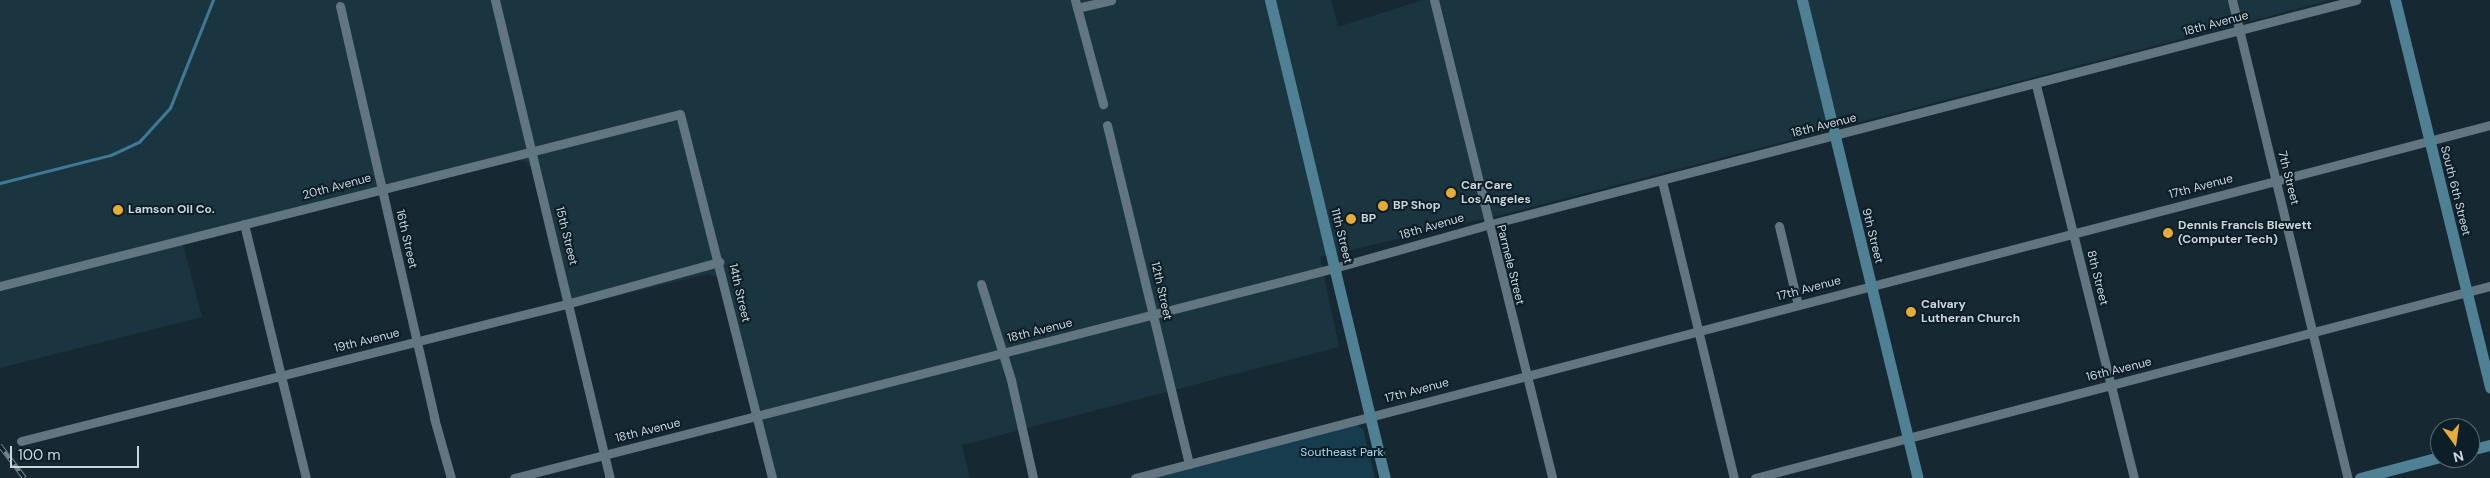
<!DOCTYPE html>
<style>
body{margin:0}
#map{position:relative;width:2490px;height:478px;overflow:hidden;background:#162831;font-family:"DM Sans",sans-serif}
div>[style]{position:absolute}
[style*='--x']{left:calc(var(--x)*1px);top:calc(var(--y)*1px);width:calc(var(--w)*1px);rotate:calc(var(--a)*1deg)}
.built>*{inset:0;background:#1b3540}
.green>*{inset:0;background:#173c4e}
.stream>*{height:2.5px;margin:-1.25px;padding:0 1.25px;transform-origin:1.25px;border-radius:1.25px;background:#3e7a97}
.street>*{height:9px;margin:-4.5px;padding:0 4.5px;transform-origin:4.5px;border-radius:4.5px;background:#617680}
.secondary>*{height:11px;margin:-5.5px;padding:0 5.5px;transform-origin:5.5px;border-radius:5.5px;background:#508094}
.rail>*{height:4.5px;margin-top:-2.25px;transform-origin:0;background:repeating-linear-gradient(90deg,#0c1e27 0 8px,#77858c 0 16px);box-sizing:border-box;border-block:1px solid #77858c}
.dots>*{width:14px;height:14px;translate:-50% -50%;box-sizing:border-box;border:2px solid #0c1e27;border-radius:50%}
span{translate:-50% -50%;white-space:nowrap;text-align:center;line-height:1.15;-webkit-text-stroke:4px #0c1e27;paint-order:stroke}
.street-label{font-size:12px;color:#cbd6db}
.poi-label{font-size:12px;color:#cbd6db;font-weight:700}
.left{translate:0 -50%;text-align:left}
.park-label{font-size:12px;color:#a8dbf5}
.north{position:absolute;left:2430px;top:418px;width:50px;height:50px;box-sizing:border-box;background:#0c1e27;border:1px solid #58686f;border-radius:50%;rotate:166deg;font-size:14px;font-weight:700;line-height:20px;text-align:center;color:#cbd6db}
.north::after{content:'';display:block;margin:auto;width:18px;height:22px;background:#e7ac36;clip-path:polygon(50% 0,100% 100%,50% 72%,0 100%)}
.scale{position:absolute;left:10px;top:446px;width:129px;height:22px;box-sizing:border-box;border:2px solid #cbd6db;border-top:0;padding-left:6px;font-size:15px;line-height:18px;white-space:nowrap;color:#cbd6db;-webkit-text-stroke:4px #0c1e27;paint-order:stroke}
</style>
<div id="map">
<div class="built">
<div style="clip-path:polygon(0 0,1331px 0,1338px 27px,1423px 0,2331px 0,1505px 214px,1320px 257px,1339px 347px,962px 445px,970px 478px,768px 478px,719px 278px,708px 274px,564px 309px,531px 168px,525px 161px,517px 160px,183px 245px,202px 317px,0 368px)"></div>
</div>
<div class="green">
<div style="clip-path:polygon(1356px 425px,1363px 429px,1375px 478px,1153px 478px)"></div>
</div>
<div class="stream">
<div style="--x:0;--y:183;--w:114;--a:-14.2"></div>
<div style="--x:111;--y:155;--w:31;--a:-25"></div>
<div style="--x:139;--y:142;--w:46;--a:-47.6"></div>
<div style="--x:170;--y:108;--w:116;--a:-68.3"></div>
</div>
<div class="street">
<div style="--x:495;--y:0;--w:492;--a:76.5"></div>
<div style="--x:1075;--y:0;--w:108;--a:74.9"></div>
<div style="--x:1434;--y:0;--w:492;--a:76.1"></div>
<div style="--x:2232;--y:0;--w:492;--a:76.4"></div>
<div style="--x:340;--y:6;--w:423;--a:77.1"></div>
<div style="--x:434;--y:418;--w:62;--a:74.2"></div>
<div style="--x:1077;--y:8;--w:35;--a:-13"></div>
<div style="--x:2036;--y:85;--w:405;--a:76"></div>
<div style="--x:1107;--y:125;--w:349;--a:76.4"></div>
<div style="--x:1662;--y:181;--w:306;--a:76.4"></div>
<div style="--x:244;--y:224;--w:261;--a:76.3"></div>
<div style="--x:1779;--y:226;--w:81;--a:76.5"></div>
<div style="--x:981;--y:284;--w:101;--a:72.6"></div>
<div style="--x:1011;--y:380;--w:100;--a:77.3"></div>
<div style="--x:0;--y:286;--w:701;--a:-14.19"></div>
<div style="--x:680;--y:114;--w:375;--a:75.8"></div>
<div style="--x:21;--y:441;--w:566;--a:-14.11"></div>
<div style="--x:570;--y:303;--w:155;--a:-15.4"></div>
<div style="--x:514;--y:478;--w:846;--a:-14.36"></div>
<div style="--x:1334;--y:268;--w:159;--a:-15.7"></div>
<div style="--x:1487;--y:225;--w:898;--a:-14.52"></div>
<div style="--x:1135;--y:478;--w:1400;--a:-14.6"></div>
<div style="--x:1755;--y:478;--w:760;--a:-14.64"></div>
</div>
<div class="secondary">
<div style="--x:1270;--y:0;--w:492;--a:76.5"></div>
<div style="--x:1802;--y:0;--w:492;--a:76.4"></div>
<div style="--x:2395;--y:0;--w:399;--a:76.2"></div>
<div style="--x:2470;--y:450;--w:21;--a:-14"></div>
<div style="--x:2360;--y:478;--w:83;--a:-14.7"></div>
</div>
<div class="rail">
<div style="--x:0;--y:445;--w:41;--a:52.9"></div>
</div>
<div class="dots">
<div style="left:1451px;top:193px;background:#e7ac36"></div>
<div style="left:1383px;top:206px;background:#e7ac36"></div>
<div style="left:118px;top:210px;background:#e7ac36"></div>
<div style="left:1351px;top:219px;background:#e7ac36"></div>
<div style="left:2168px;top:233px;background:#e7ac36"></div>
<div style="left:1911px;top:312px;background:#e7ac36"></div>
</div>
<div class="street-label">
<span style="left:2216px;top:24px;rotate:-15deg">18th Avenue</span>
<span style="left:1824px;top:126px;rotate:-14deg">18th Avenue</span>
<span style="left:2288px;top:178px;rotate:76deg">7th Street</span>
<span style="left:337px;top:187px;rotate:-15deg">20th Avenue</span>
<span style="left:2201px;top:187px;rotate:-15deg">17th Avenue</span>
<span style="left:2455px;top:191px;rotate:76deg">South 6th Street</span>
<span style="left:1432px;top:227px;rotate:-16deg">18th Avenue</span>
<span style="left:566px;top:236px;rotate:76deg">15th Street</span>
<span style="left:1341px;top:236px;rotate:76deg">11th Street</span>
<span style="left:1872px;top:236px;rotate:76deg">9th Street</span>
<span style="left:406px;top:239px;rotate:77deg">16th Street</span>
<span style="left:1510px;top:265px;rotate:76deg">Parmele Street</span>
<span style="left:2097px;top:278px;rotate:76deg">8th Street</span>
<span style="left:1809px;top:289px;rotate:-15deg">17th Avenue</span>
<span style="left:1161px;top:291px;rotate:77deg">12th Street</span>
<span style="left:739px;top:293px;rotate:77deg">14th Street</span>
<span style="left:1040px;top:331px;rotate:-14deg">18th Avenue</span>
<span style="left:367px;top:341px;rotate:-14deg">19th Avenue</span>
<span style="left:2119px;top:370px;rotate:-14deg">16th Avenue</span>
<span style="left:1417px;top:391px;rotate:-15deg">17th Avenue</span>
<span style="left:648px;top:431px;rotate:-14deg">18th Avenue</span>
</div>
<div class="poi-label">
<span class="left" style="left:1461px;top:193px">Car Care<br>Los Angeles</span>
<span class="left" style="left:1393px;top:206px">BP Shop</span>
<span class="left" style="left:128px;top:210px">Lamson Oil Co.</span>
<span class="left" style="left:1361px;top:219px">BP</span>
<span class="left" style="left:2178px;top:233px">Dennis Francis Blewett<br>(Computer Tech)</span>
<span class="left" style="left:1921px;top:312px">Calvary<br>Lutheran Church</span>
</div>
<div class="park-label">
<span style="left:1342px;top:453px">Southeast Park</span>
</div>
<div class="north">N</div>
<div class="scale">100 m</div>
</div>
